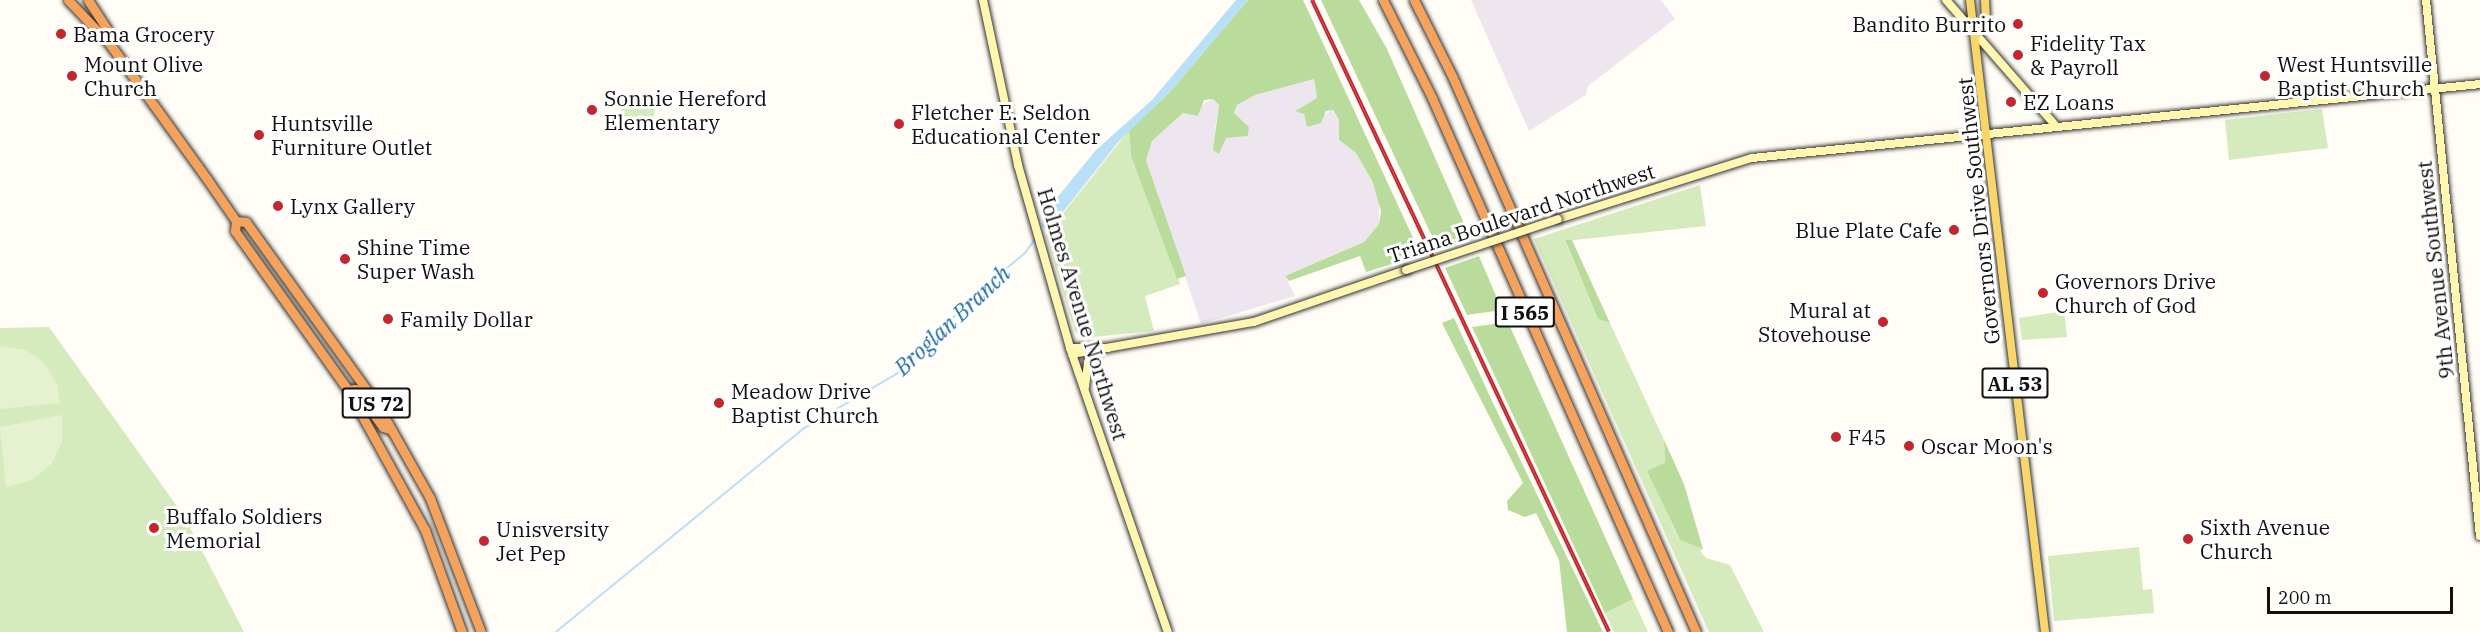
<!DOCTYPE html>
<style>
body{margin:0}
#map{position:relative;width:2480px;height:632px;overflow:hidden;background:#fffdf5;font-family:"IBM Plex Serif",serif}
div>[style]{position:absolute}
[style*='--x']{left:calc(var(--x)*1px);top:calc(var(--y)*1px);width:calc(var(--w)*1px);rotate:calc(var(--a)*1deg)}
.industrial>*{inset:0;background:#eee6ef}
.green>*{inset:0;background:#d5ebbd}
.round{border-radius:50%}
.forest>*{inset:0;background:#b9dc9c}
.pitch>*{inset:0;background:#e6f2cf}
.water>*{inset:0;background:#b9e0f7}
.stream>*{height:1.5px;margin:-0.75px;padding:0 0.75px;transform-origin:0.75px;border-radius:0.75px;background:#b9e0f7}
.roads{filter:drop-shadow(0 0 2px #333) drop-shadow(0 0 2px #333)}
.secondary>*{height:8px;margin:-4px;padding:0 4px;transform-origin:4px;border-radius:4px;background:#fff6b0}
.primary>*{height:8px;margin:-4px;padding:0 4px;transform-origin:4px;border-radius:4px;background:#f9d66b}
.highway>*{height:9px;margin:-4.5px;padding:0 4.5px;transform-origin:4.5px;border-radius:4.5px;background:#f5a25d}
.rail>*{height:4px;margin-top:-2px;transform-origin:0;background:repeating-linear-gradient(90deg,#fff 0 4.5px,#c4262e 0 9px);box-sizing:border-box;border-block:2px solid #c4262e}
.bridges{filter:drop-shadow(0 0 2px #333) drop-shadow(0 0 2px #333)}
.secondary-bridge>*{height:8px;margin:-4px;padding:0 4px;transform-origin:4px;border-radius:4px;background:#fff6b0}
.dots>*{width:16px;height:16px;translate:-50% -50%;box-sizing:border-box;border:3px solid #fff;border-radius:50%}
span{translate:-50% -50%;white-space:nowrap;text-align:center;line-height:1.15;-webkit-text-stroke:6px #fff;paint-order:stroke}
.shield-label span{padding:2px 4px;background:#fff;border:2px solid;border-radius:4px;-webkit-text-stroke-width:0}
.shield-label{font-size:20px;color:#111;font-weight:700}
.poi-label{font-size:21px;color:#111}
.right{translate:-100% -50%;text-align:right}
.left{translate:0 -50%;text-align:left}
.street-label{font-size:21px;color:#111}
.water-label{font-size:22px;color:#1768a6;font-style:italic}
.scale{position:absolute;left:2267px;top:587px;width:186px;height:27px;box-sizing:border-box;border:3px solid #111;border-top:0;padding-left:8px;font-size:18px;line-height:21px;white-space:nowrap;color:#111;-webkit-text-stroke:4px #fff;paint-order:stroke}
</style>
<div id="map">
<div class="industrial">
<div style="clip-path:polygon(1471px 0,1661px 0,1675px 19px,1588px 86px,1586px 95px,1529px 131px)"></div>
<div style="clip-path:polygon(1314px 79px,1317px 98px,1296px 110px,1304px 114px,1307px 126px,1332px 110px,1339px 120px,1340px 140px,1356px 153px,1379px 195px,1379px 224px,1364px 242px,1285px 276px,1295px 296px,1201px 324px,1146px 160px,1152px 141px,1183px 113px,1213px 99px,1219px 105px,1215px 129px,1226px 138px,1248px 136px,1249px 127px,1234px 113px,1237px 105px,1255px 95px)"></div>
</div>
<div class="green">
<div class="round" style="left:621px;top:93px;width:34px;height:34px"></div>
<div style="clip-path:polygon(2322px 109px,2328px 148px,2229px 160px,2225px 120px)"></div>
<div style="clip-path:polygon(1129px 130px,1131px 156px,1180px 284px,1145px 296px,1154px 331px,1082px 338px,1075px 331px,1046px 235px)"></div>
<div style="clip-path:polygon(1700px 185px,1706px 226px,1565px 241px,1598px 319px,1610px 323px,1664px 440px,1665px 463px,1648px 472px,1679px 539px,1703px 549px,1700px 551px,1706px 558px,1730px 565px,1764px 632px,1709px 632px,1534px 239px)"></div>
<div style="clip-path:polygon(2064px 311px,2067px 337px,2022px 340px,2019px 318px)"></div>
<div style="clip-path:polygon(49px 327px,184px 516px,244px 632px,0 632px,0 328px)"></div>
<div style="clip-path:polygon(2139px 547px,2143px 590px,2152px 589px,2154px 613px,2054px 621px,2048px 556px)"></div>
<div style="clip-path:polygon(1633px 599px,1648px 632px,1614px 632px,1605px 613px)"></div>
</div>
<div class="forest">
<div style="clip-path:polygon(1248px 0,1303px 0,1421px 255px,1366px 272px,1360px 256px,1289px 281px,1285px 276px,1364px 242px,1379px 224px,1381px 211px,1373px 183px,1356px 153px,1339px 140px,1339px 120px,1333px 110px,1326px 111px,1321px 123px,1307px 127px,1304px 114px,1295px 111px,1317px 98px,1314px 79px,1255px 95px,1237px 105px,1234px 113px,1249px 127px,1248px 136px,1226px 138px,1219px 154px,1213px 150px,1219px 105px,1213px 99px,1204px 100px,1198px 116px,1183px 113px,1152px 141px,1146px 160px,1186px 276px,1177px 279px,1131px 156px,1129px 130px,1169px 93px)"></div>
<div style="clip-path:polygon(1321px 0,1359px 0,1387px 49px,1470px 237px,1438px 249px)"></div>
<div style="clip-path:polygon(1565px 240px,1572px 240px,1610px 323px,1598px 319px)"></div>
<div style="clip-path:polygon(1479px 256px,1502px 310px,1467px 315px,1445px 268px)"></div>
<div style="clip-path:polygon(1454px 318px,1492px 401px,1603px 632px,1567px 632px,1559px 560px,1536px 513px,1525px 517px,1508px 510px,1507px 501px,1523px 483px,1442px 323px)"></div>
<div style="clip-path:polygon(1508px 322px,1633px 599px,1605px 613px,1472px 327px)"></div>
<div style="clip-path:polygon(1664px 440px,1684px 484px,1703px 549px,1680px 540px,1647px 471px,1665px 463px)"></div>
</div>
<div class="pitch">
<div style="clip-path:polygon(0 346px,26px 350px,43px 362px,57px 384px,60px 403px,0 409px)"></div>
<div style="clip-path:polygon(62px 415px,62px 442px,52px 463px,32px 480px,6px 487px,0 427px)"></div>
</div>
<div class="water">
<div style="clip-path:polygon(1236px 0,1248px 0,1169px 93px,1119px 141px,1048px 231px,1042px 226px,1043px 215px,1096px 150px,1152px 100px)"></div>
</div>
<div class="stream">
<div style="--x:556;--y:632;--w:320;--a:-39.4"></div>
<div style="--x:803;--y:429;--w:116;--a:-30.5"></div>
<div style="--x:903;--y:370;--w:104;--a:-46.2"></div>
<div style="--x:975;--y:295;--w:65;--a:-40"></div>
<div style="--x:1025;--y:253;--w:17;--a:-54"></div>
</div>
<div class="roads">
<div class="secondary">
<div style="--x:983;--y:0;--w:169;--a:78"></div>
<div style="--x:1018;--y:165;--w:190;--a:74.1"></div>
<div style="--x:1070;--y:348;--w:300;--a:71"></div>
<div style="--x:1946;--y:0;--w:167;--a:48.9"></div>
<div style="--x:2426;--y:0;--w:539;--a:84.25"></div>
<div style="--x:1558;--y:219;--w:203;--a:-17.5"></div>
<div style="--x:1752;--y:158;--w:732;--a:-5.8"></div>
<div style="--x:1070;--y:348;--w:38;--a:0"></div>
<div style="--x:1072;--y:354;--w:185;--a:-10"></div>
<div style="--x:1254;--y:322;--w:161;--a:-18.9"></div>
<div style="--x:1085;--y:387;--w:25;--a:-83"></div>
<div style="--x:1088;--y:362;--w:14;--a:-45"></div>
</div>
<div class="primary">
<div style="--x:1970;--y:0;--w:636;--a:83.23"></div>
<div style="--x:1976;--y:36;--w:20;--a:-60"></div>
<div style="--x:1986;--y:19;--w:19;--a:-93"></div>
</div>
<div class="highway">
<div style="--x:68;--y:0;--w:59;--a:46.4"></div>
<div style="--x:109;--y:43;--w:168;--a:54.2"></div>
<div style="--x:207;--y:179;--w:51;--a:55.4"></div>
<div style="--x:236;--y:221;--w:10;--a:96"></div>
<div style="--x:235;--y:231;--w:195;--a:54.6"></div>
<div style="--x:348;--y:390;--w:160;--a:61.2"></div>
<div style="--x:425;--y:530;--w:109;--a:70.1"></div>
<div style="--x:88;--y:0;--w:35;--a:57"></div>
<div style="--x:107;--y:29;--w:14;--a:82"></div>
<div style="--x:1383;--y:0;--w:110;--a:63.4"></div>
<div style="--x:1432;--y:98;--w:584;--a:66.16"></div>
<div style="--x:1414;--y:0;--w:87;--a:63.4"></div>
<div style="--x:1453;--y:78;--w:605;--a:66.32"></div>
<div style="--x:236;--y:221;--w:10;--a:6"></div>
<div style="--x:246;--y:222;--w:224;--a:54.3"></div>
<div style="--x:377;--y:404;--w:108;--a:60.6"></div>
<div style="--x:430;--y:498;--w:143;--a:69.2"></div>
<div style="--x:348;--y:390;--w:7;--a:-8"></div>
<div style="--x:355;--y:389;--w:47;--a:53.6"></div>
<div style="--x:383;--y:427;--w:9;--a:18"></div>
</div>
</div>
<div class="rail">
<div style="--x:1312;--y:0;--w:698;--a:64.83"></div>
</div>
<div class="bridges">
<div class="secondary-bridge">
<div style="--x:1406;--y:270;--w:160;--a:-18.5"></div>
</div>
</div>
<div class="dots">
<div style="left:2018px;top:24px;background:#c4262e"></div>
<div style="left:61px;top:34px;background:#c4262e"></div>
<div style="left:2018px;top:55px;background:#c4262e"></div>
<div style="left:72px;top:76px;background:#c4262e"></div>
<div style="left:2265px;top:76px;background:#c4262e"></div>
<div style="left:2011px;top:102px;background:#c4262e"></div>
<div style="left:592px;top:110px;background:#c4262e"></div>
<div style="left:899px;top:124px;background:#c4262e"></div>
<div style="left:259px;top:135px;background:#c4262e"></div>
<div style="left:278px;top:206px;background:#c4262e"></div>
<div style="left:1954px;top:230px;background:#c4262e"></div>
<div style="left:345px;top:259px;background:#c4262e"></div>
<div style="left:2043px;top:293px;background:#c4262e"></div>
<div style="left:388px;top:319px;background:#c4262e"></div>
<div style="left:1883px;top:322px;background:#c4262e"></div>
<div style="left:719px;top:403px;background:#c4262e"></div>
<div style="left:1836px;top:437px;background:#c4262e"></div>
<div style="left:1909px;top:446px;background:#c4262e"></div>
<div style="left:154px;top:528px;background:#c4262e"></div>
<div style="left:2188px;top:539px;background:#c4262e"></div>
<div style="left:484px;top:541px;background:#c4262e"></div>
</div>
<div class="shield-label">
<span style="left:1525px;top:312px">I 565</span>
<span style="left:2015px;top:383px">AL 53</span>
<span style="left:376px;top:403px">US 72</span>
</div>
<div class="poi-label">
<span class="right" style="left:2006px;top:24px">Bandito Burrito</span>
<span class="left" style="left:73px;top:34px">Bama Grocery</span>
<span class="left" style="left:2030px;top:55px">Fidelity Tax<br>&amp; Payroll</span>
<span class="left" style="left:84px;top:76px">Mount Olive<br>Church</span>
<span class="left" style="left:2277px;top:76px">West Huntsville<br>Baptist Church</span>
<span class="left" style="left:604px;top:110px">Sonnie Hereford<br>Elementary</span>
<span class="left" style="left:2023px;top:102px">EZ Loans</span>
<span class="left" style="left:911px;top:124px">Fletcher E. Seldon<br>Educational Center</span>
<span class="left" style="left:271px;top:135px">Huntsville<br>Furniture Outlet</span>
<span class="left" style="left:290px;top:206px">Lynx Gallery</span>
<span class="right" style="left:1942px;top:230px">Blue Plate Cafe</span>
<span class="left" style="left:357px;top:259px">Shine Time<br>Super Wash</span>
<span class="left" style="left:2055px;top:293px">Governors Drive<br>Church of God</span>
<span class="right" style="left:1871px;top:322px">Mural at<br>Stovehouse</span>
<span class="left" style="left:400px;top:319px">Family Dollar</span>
<span class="left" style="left:731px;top:403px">Meadow Drive<br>Baptist Church</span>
<span class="left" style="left:1848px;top:437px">F45</span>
<span class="left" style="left:1921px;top:446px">Oscar Moon's</span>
<span class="left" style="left:166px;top:528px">Buffalo Soldiers<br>Memorial</span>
<span class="left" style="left:2200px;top:539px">Sixth Avenue<br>Church</span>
<span class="left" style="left:496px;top:541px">Unisversity<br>Jet Pep</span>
</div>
<div class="street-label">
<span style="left:1978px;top:211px;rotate:-96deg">Governors Drive Southwest</span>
<span style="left:1521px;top:213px;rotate:-18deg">Triana Boulevard Northwest</span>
<span style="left:2435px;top:270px;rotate:-96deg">9th Avenue Southwest</span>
<span style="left:1083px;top:314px;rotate:73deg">Holmes Avenue Northwest</span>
</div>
<div class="water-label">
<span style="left:952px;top:320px;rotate:-43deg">Broglan Branch</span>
</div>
<div class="scale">200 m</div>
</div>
